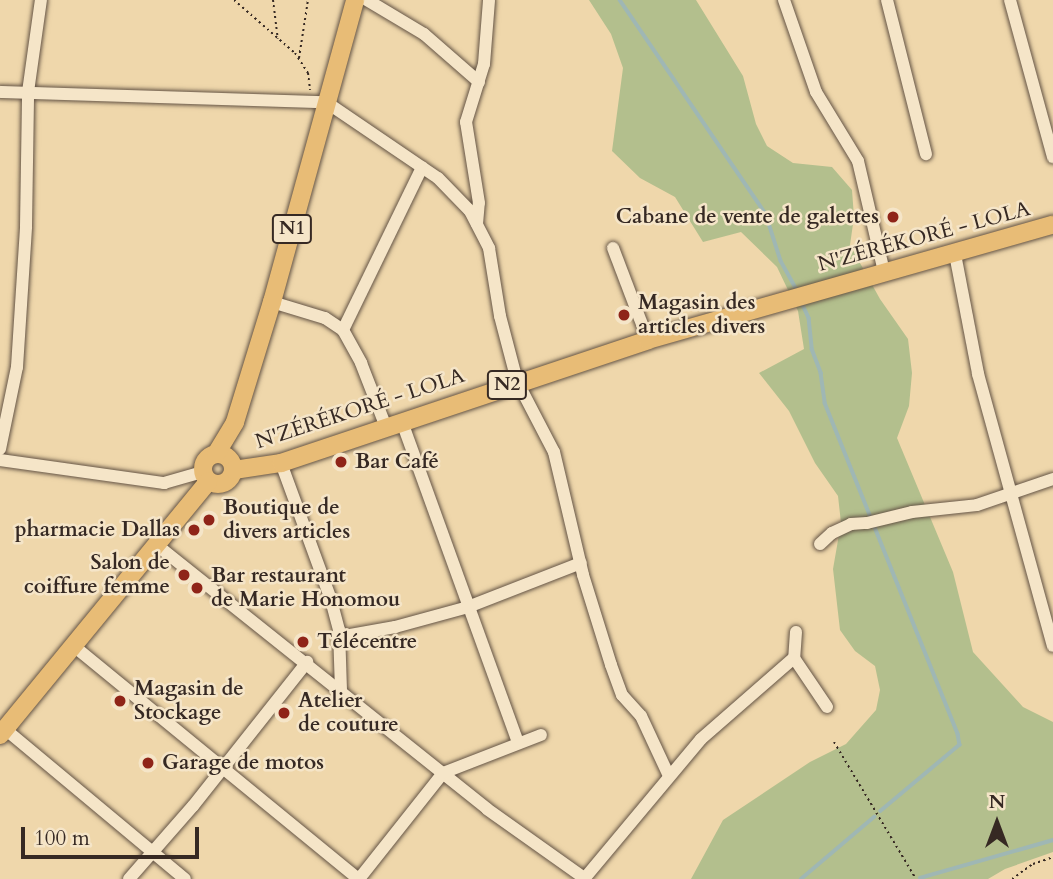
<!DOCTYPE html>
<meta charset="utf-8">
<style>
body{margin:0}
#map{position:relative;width:1053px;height:879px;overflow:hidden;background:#efd7ab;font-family:Cardo,serif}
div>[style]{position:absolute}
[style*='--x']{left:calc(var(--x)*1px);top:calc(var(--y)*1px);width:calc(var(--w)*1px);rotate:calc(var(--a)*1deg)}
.green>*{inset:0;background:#b3bf8d}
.stream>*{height:3.5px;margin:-1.75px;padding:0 1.75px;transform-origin:1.75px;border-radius:1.75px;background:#9fb7b4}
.path>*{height:2px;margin-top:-1px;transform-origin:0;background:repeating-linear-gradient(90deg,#362923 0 2px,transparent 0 5.5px)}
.roads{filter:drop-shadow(0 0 2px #645445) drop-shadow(0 0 2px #645445)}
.minor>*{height:12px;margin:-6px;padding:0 6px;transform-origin:6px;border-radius:6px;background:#f5e5c8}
.highway>*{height:18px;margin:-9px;padding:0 9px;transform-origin:9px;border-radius:9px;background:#e8bc76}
.highway>.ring{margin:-9px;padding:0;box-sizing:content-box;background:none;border:18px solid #e8bc76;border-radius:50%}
.dots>*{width:19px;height:19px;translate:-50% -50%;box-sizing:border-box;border:4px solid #f5e5c8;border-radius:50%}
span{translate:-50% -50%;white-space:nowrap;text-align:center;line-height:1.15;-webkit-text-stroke:5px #f5e5c8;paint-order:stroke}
.shield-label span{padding:2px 5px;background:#f5e5c8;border:2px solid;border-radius:5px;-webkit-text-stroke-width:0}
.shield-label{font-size:19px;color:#362923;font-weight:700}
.poi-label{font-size:21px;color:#362923;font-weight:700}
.right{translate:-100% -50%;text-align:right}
.left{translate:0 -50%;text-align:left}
.street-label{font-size:21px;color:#362923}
.north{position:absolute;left:962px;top:788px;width:70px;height:70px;-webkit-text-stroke:5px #f5e5c8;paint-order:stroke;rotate:0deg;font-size:19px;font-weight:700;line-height:28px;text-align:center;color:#362923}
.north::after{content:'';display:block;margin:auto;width:24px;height:32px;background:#362923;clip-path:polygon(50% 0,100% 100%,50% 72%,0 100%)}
.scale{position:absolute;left:21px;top:827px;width:178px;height:32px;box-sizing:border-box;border:4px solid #362923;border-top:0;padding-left:9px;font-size:21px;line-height:24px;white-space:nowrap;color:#362923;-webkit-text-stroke:5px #f5e5c8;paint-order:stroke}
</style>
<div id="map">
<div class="green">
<div style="clip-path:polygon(589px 0,696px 0,743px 76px,756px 124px,767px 146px,793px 163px,832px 167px,852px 190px,854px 217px,850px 245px,880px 299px,908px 339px,912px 373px,909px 406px,897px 438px,953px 572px,973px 652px,1023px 707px,1053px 722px,1053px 852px,1005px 869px,988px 879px,691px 879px,723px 820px,810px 762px,846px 744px,876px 710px,880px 690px,875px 666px,855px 651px,840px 630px,833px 569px,841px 523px,838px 496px,815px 463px,789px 411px,759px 373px,804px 349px,798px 311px,777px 267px,741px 232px,703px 242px,675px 197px,640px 178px,612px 151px,623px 68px,611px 34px)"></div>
</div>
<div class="stream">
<div style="--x:620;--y:0;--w:259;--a:55.7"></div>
<div style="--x:766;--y:214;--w:49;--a:72.3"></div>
<div style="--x:781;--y:261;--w:35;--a:61"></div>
<div style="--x:802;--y:303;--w:17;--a:65"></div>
<div style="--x:809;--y:318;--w:31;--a:84"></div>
<div style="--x:812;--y:349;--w:26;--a:69"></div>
<div style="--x:821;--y:373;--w:30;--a:82"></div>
<div style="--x:825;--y:403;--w:357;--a:68.1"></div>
<div style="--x:958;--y:734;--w:11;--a:80"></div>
<div style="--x:960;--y:745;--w:103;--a:140.1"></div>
<div style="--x:920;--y:878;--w:138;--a:-15.9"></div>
<div style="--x:801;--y:879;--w:96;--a:-40.3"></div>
</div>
<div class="path">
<div style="--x:234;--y:0;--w:81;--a:41"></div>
<div style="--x:295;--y:53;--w:24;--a:57"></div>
<div style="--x:308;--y:73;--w:17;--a:83"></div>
<div style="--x:273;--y:0;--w:39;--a:83"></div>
<div style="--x:299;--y:58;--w:59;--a:-81.2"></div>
<div style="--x:834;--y:742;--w:160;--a:59.1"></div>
<div style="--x:1012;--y:879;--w:26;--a:-36"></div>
<div style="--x:1033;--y:864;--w:21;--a:-19"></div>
</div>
<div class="roads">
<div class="minor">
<div style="--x:367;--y:0;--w:66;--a:30.8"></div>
<div style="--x:424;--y:34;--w:73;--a:41.1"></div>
<div style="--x:784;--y:0;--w:97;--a:70.8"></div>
<div style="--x:816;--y:92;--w:81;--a:58.7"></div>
<div style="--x:858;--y:161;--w:114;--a:76.8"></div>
<div style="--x:887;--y:0;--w:159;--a:75.8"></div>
<div style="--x:1010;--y:0;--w:163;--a:74.7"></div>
<div style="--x:0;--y:92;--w:326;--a:1.8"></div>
<div style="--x:326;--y:102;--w:135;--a:34.2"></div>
<div style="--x:438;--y:178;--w:46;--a:45.9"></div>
<div style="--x:470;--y:211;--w:42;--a:62.8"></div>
<div style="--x:489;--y:248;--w:69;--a:80.8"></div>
<div style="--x:500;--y:316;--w:67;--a:75.3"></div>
<div style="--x:517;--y:381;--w:80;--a:62.5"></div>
<div style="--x:554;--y:452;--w:126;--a:76.7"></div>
<div style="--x:583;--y:575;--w:94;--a:72.7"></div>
<div style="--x:611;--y:665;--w:32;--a:70"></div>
<div style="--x:622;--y:695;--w:28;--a:48"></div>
<div style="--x:641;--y:716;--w:66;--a:65"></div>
<div style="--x:477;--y:224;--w:21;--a:-85"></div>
<div style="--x:479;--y:203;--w:82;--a:-99.1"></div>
<div style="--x:466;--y:122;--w:61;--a:-72.8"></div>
<div style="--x:484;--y:64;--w:64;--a:-85.5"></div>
<div style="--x:613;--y:248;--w:98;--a:69.2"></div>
<div style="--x:955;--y:254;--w:122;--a:79.1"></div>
<div style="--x:978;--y:374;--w:282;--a:74.6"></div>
<div style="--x:272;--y:302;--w:55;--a:16.8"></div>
<div style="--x:325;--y:318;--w:22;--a:34"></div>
<div style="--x:343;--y:330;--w:38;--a:61"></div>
<div style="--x:361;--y:363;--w:69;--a:68.7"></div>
<div style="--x:343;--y:330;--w:181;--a:-64.1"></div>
<div style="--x:402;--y:422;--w:341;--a:70.1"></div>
<div style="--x:0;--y:449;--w:84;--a:-78.3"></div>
<div style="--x:17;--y:367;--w:141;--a:-86.3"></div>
<div style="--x:26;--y:226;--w:134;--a:-89.1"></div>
<div style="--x:28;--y:92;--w:93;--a:-82"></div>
<div style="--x:0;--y:460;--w:166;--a:8"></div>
<div style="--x:164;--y:483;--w:40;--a:-16"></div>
<div style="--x:281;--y:463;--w:146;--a:69.9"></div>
<div style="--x:331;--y:600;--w:31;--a:75"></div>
<div style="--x:339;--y:630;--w:60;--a:88.1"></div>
<div style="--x:820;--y:544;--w:16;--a:-43"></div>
<div style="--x:832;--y:533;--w:21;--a:-25"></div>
<div style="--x:851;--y:524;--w:16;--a:-4"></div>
<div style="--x:867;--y:523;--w:46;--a:-13.7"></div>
<div style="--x:912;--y:512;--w:65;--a:-6.1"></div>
<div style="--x:977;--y:505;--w:80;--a:-18.9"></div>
<div style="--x:158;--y:546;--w:421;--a:38.6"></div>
<div style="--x:487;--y:809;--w:119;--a:35.4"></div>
<div style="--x:796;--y:632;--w:26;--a:94"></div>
<div style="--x:794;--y:658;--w:59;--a:56"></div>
<div style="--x:339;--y:637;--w:57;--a:-10.1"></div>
<div style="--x:395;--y:627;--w:76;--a:-15.3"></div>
<div style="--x:468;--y:607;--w:121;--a:-21.3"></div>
<div style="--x:75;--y:647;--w:366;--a:39.3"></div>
<div style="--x:5;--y:729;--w:234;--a:39.8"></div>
<div style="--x:129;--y:879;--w:97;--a:-48.8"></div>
<div style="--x:193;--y:806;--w:184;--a:-51.6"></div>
<div style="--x:359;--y:879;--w:135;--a:-51.6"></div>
<div style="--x:443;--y:773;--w:105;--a:-21.2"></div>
<div style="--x:584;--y:879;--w:182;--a:-50.1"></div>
<div style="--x:701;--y:739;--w:123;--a:-41.1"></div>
</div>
<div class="highway">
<div class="ring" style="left:203px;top:454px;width:12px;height:12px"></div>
<div style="--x:216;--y:454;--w:37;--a:-59"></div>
<div style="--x:235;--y:422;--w:126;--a:-72.9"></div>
<div style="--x:272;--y:302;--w:313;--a:-74.6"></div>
<div style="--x:234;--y:470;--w:48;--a:-8.5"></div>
<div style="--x:281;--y:463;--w:387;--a:-18.5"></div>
<div style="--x:648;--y:340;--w:421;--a:-15.9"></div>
<div style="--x:0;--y:735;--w:328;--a:-50.6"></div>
</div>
</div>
<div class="dots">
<div style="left:893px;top:217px;background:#8f2418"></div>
<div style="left:624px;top:315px;background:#8f2418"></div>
<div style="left:341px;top:462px;background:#8f2418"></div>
<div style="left:209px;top:520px;background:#8f2418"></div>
<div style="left:194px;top:530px;background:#8f2418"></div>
<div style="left:184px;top:575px;background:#8f2418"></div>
<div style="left:197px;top:588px;background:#8f2418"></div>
<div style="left:303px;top:642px;background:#8f2418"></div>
<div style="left:120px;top:701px;background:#8f2418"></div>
<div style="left:284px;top:713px;background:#8f2418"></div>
<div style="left:148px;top:763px;background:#8f2418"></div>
</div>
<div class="shield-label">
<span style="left:292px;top:229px">N1</span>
<span style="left:507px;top:385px">N2</span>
</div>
<div class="poi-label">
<span class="right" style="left:879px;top:217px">Cabane de vente de galettes</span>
<span class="left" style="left:638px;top:315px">Magasin des<br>articles divers</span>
<span class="left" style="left:355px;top:462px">Bar Café</span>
<span class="left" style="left:223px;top:520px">Boutique de<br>divers articles</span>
<span class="right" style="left:180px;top:530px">pharmacie Dallas</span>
<span class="right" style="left:170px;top:575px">Salon de<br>coiffure femme</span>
<span class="left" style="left:211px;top:588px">Bar restaurant<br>de Marie Honomou</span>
<span class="left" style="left:317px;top:642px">Télécentre</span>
<span class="left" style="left:134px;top:701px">Magasin de<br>Stockage</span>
<span class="left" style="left:298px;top:713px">Atelier<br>de couture</span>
<span class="left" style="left:162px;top:763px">Garage de motos</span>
</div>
<div class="street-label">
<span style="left:924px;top:237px;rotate:-15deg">N'ZÉRÉKORÉ - LOLA</span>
<span style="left:360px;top:409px;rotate:-18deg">N'ZÉRÉKORÉ - LOLA</span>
</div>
<div class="north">N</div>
<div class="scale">100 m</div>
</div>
